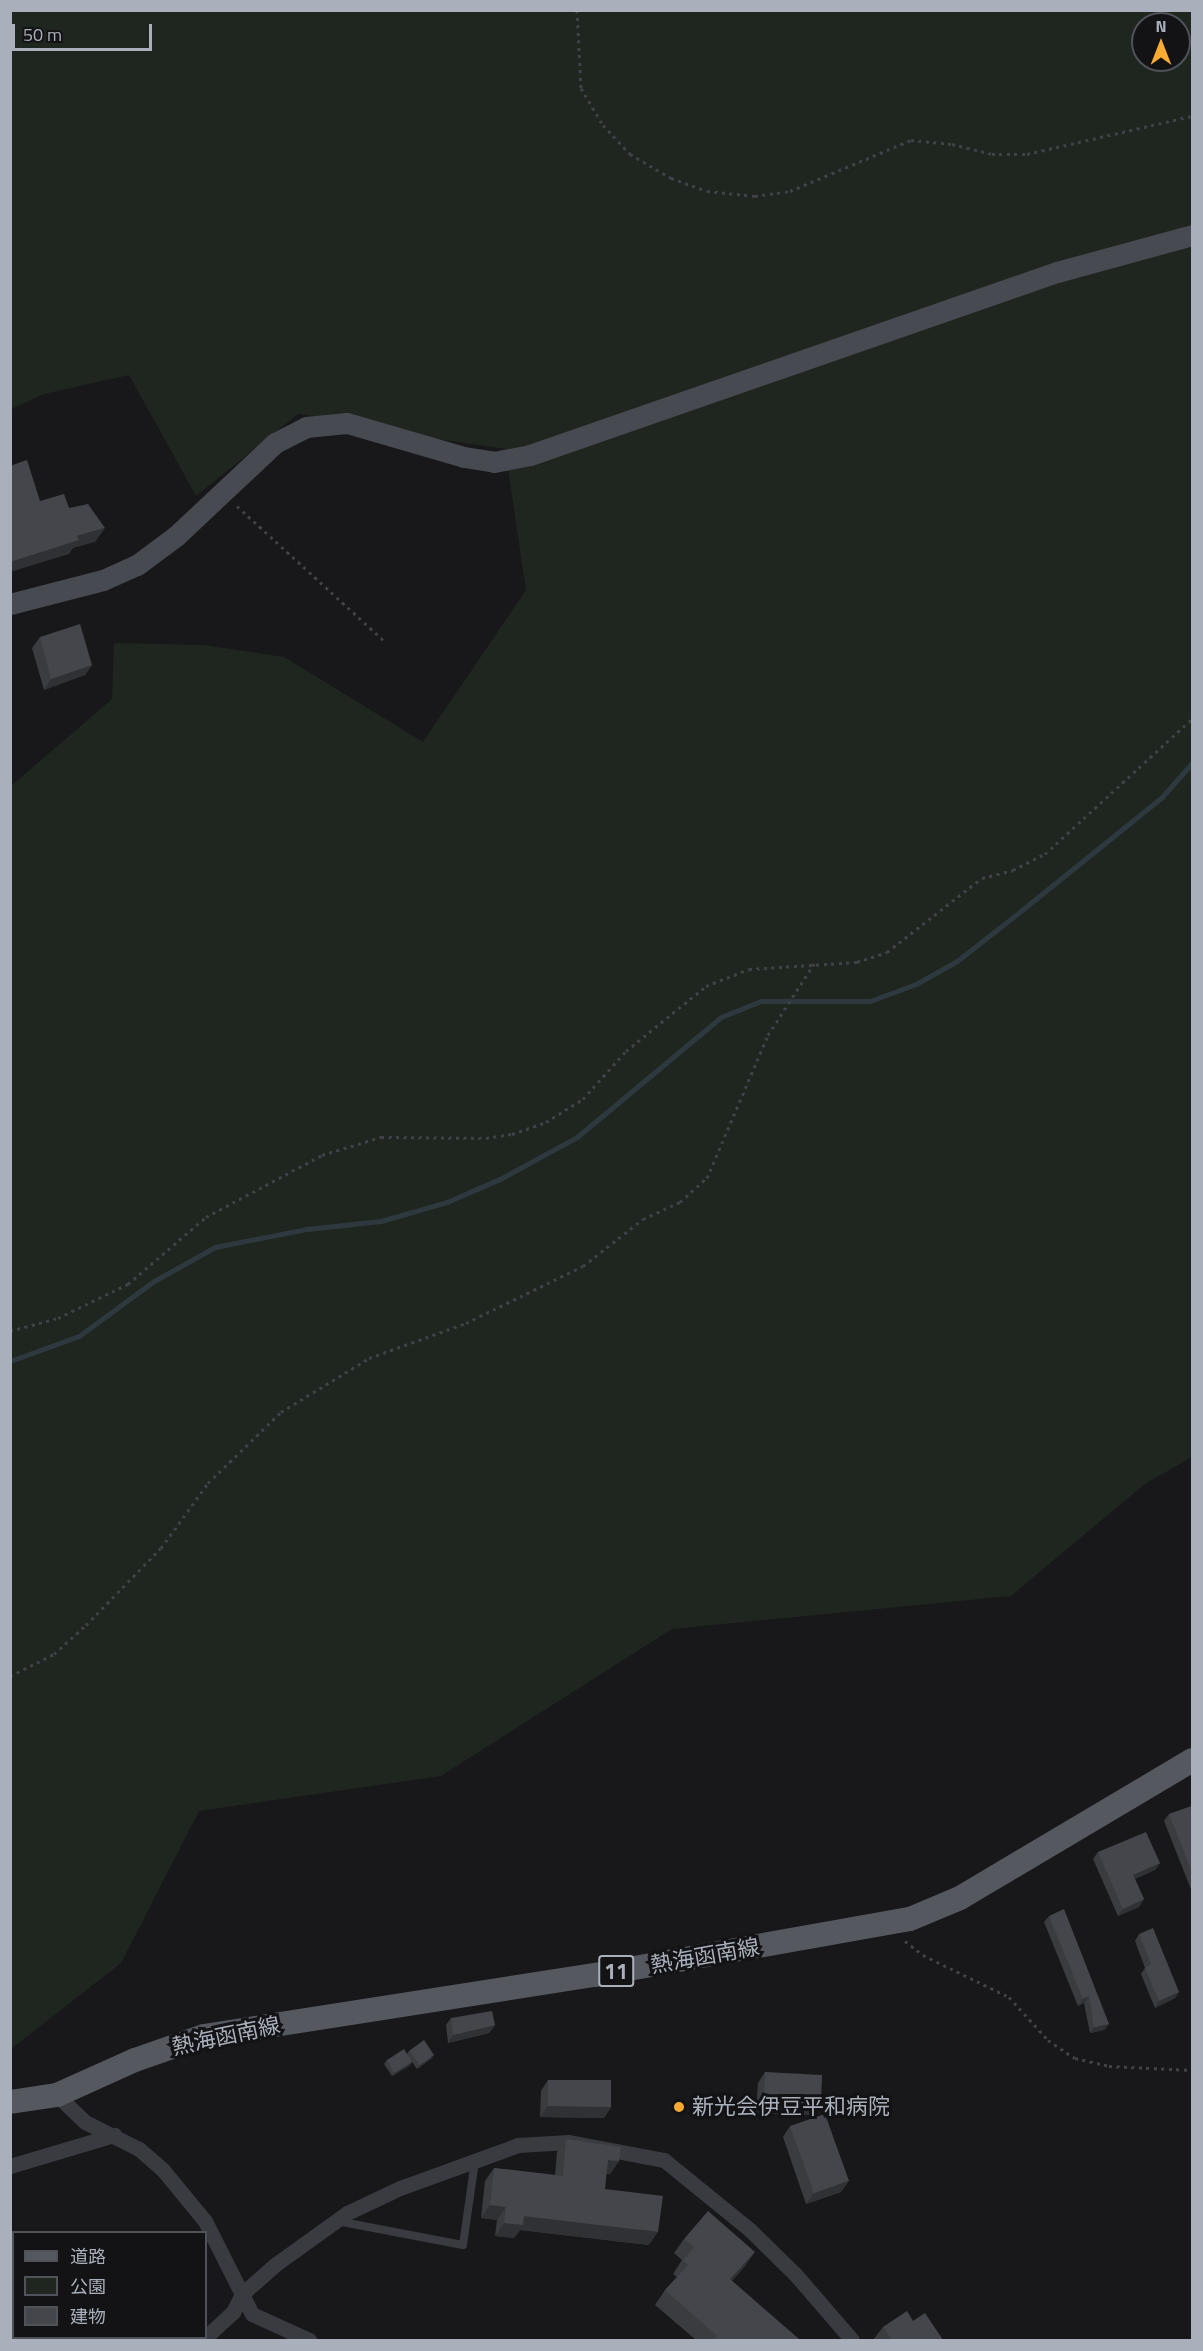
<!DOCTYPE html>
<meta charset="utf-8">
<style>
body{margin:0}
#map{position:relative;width:1203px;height:2351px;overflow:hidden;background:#18181b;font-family:"Titillium Web","Noto Sans JP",sans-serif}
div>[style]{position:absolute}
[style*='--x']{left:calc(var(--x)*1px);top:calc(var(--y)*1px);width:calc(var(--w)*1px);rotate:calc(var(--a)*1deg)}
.green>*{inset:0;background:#1e261f}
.stream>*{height:5px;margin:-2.5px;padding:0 2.5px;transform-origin:2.5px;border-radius:2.5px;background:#2e393f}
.path>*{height:3px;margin-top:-1.5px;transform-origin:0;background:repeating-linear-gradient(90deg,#3f4247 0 3px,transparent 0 7.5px)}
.lane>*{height:8px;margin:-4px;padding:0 4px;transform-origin:4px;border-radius:4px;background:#393b40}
.street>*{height:15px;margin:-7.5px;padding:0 7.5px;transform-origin:7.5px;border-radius:7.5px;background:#393b40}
.secondary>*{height:21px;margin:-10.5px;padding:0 10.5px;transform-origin:10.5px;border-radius:10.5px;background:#474a50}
.primary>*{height:24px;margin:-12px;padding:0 12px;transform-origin:12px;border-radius:12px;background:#55585f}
.wall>*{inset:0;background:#3a3c40}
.shaded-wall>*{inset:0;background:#303134}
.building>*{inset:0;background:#44464b}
.dots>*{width:16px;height:16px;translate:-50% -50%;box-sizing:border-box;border:3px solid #131316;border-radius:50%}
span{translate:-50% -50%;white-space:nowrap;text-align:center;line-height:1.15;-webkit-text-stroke:6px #131316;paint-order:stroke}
.shield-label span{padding:2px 4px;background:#131316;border:2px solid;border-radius:4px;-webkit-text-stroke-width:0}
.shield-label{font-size:21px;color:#aab0bb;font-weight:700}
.street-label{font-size:22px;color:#aab0bb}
.poi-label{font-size:22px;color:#aab0bb}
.left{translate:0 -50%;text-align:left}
.frame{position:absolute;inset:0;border:12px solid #aab0bb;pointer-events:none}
.legend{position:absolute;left:12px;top:2231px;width:195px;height:108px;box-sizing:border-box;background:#131316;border:2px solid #4f5258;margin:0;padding:8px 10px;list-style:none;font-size:18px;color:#aab0bb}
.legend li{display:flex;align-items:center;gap:12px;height:30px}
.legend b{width:30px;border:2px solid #4f5258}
.north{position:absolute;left:1131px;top:12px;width:60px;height:60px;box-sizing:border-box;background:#131316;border:2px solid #4f5258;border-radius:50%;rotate:0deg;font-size:16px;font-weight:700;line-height:24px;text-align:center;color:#aab0bb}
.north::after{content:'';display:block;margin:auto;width:21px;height:27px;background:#f9aa32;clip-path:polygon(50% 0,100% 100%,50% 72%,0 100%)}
.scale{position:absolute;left:12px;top:24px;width:140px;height:27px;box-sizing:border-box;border:3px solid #aab0bb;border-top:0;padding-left:8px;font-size:18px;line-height:21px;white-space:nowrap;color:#aab0bb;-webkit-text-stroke:4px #131316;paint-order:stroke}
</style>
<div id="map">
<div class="green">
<div style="clip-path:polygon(evenodd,11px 11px,1192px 11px,1192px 1457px,1145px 1484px,1011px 1596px,672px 1629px,441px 1776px,199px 1811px,121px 1963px,11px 2049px,11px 786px,112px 699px,114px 643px,203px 645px,284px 657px,423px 742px,526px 590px,505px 449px,417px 436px,386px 425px,298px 414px,196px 496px,129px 375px,44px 394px,11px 409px,11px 11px,1143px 24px,1179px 24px,1179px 60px,1143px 60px,1143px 24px)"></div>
</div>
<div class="stream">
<div style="--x:10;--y:1361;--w:73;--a:-19.9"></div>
<div style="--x:79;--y:1336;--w:93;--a:-36.3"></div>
<div style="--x:154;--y:1281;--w:70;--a:-29.1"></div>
<div style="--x:215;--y:1247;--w:94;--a:-11.1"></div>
<div style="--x:307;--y:1229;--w:74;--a:-6.2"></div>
<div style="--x:381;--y:1221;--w:69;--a:-16.1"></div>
<div style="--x:447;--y:1202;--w:58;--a:-23.5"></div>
<div style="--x:500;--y:1179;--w:88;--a:-28.6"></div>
<div style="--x:577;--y:1137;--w:187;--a:-39.8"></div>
<div style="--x:721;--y:1017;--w:43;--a:-21.8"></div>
<div style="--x:761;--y:1001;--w:109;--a:0"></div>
<div style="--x:870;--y:1001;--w:49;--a:-20.3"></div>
<div style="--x:916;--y:984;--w:47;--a:-29.3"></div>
<div style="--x:957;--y:961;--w:83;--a:-38.1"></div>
<div style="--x:1022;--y:910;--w:180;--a:-38.9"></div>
<div style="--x:1162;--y:797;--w:45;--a:-48.6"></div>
</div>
<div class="path">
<div style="--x:577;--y:10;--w:78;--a:87.1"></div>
<div style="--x:581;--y:88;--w:43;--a:59.3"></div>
<div style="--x:603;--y:125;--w:40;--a:47"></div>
<div style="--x:630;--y:154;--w:48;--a:30.3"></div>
<div style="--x:671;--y:178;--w:38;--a:20"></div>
<div style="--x:707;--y:191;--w:48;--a:5.9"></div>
<div style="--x:755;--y:196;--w:35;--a:-8"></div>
<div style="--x:790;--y:191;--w:131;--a:-22.9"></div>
<div style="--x:911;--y:140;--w:41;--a:5.6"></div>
<div style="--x:952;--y:144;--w:41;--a:14"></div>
<div style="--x:992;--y:154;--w:35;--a:0"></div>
<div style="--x:1027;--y:154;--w:169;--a:-13"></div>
<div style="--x:237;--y:506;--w:198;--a:42.5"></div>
<div style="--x:10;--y:1331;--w:50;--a:-15.2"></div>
<div style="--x:58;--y:1318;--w:78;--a:-25.9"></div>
<div style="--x:128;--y:1284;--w:103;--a:-40.7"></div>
<div style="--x:206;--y:1217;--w:132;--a:-28.1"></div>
<div style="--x:322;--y:1155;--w:62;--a:-17"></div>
<div style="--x:381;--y:1137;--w:105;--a:0.5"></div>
<div style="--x:486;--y:1138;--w:26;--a:-9"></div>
<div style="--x:512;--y:1134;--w:36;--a:-19"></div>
<div style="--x:546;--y:1122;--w:44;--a:-31.9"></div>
<div style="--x:583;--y:1099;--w:64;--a:-48.1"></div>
<div style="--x:626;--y:1051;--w:103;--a:-39.1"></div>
<div style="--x:706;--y:986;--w:46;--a:-21.6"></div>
<div style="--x:749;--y:969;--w:108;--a:-3.7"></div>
<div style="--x:857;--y:962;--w:32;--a:-18"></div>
<div style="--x:887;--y:952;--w:120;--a:-37.9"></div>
<div style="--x:982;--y:878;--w:32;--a:-14"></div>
<div style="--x:1013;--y:870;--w:36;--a:-27"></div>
<div style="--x:1045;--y:854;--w:200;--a:-42.6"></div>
<div style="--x:10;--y:1676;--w:49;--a:-26.6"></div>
<div style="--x:54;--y:1654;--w:43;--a:-42.2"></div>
<div style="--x:86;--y:1625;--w:107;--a:-45.8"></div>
<div style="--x:161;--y:1548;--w:80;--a:-54.1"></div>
<div style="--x:208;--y:1483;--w:102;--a:-44.2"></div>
<div style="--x:281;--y:1412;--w:103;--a:-31.5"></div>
<div style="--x:369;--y:1358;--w:103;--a:-19.8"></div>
<div style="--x:466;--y:1323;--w:130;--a:-26"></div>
<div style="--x:583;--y:1266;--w:76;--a:-38.1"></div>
<div style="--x:643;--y:1219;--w:41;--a:-24.7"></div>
<div style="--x:680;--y:1202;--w:36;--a:-42"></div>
<div style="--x:707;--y:1178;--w:155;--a:-66.9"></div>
<div style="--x:768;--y:1035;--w:85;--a:-57.1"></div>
<div style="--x:905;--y:1941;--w:23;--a:38"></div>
<div style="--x:923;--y:1955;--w:96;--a:26"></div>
<div style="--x:1009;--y:1997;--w:58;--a:47.8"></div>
<div style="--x:1048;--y:2040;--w:32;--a:34"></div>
<div style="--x:1075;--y:2058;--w:35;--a:13"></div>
<div style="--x:1109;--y:2066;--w:83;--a:2.8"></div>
</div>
<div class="lane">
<div style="--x:337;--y:2221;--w:128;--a:10.8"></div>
<div style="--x:463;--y:2245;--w:85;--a:-81.9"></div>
</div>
<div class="street">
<div style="--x:57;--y:2095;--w:39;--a:44"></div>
<div style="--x:85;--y:2122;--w:60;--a:26.6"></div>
<div style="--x:139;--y:2149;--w:32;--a:41"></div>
<div style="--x:163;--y:2170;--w:66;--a:50.5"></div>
<div style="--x:205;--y:2221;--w:104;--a:63.2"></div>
<div style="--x:252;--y:2314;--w:63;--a:24.5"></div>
<div style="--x:10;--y:2166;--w:109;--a:-16.6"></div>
<div style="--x:206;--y:2337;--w:37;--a:-43"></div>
<div style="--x:233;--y:2312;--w:20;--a:-63"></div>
<div style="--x:242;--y:2294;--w:45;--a:-41.4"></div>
<div style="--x:276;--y:2264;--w:87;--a:-35.7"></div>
<div style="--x:347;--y:2213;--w:59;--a:-25.3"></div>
<div style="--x:400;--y:2188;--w:126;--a:-20"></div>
<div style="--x:518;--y:2145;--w:51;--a:-3.4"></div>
<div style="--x:569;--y:2142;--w:97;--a:10.7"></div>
<div style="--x:664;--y:2160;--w:109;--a:39.1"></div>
<div style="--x:749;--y:2229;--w:64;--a:44.4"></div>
<div style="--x:795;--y:2274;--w:87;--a:49.2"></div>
</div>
<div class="secondary">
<div style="--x:10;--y:604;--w:96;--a:-14.5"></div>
<div style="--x:103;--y:580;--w:37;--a:-24"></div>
<div style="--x:137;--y:565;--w:49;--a:-36.6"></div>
<div style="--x:176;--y:536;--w:136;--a:-43.2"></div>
<div style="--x:275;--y:443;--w:35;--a:-27"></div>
<div style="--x:306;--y:427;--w:41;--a:-5.6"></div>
<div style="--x:347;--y:423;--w:122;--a:16.2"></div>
<div style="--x:464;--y:457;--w:30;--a:9"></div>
<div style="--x:494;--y:462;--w:37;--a:-11"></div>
<div style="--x:530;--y:455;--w:558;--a:-19.15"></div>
<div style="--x:1057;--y:272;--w:140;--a:-15.3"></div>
</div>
<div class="primary">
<div style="--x:10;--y:2102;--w:48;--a:-8.5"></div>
<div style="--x:57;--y:2095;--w:85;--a:-24.2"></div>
<div style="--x:135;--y:2060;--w:73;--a:-19.2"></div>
<div style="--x:204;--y:2036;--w:396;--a:-8.9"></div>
<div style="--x:595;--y:1975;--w:320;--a:-10.1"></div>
<div style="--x:910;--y:1919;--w:54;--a:-22.8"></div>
<div style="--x:960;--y:1898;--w:270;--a:-30.7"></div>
</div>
<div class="wall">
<div style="clip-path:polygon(40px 637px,92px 665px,85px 675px,44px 690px,32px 648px)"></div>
<div style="clip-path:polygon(1192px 1806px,1192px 1892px,1164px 1821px,1169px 1814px)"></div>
<div style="clip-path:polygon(1098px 1852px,1160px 1863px,1155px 1870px,1135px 1879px,1144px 1899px,1139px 1907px,1118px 1916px,1093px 1859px)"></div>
<div style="clip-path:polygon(1049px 1916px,1109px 2024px,1104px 2030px,1090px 2033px,1084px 2003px,1078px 2006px,1044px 1922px)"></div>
<div style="clip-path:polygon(1139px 1934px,1179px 1992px,1175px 1998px,1155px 2008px,1141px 1974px,1145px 1968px,1135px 1941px)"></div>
<div style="clip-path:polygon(451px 2018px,495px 2025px,489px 2033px,448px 2043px,446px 2025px)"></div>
<div style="clip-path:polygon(409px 2051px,432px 2058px,417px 2069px,410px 2059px,412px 2062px,409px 2066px,392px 2076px,384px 2064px,387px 2060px,407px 2054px)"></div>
<div style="clip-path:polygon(765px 2072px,821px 2104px,814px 2115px,756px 2113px,758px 2083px)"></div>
<div style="clip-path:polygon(548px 2080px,611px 2107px,604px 2118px,540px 2117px,541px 2091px)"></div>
<div style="clip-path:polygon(790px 2126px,841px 2192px,806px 2204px,783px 2137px)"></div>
<div style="clip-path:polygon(566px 2139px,619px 2161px,610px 2174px,606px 2174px,605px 2189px,649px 2245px,520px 2230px,514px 2238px,495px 2236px,497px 2220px,481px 2218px,485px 2181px,494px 2168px,555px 2175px,557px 2152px)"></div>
<div style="clip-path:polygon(684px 2239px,745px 2266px,732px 2281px,800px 2340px,696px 2340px,655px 2305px,665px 2290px,677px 2277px,673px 2274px,682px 2260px,674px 2253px)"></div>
<div style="clip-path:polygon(913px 2321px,943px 2340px,873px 2340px,883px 2327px)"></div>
</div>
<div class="shaded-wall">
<div style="clip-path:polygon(105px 528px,95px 542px,73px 548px,69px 554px,10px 572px,10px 562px,77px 536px)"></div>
<div style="clip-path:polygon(92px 665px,85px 675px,44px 690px,51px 679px)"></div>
<div style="clip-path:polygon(1160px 1863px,1155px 1870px,1128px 1882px,1133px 1875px)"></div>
<div style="clip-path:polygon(1144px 1899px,1139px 1907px,1118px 1916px,1123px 1909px)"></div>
<div style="clip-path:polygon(1179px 1992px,1175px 1998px,1155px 2008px,1159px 2001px)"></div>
<div style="clip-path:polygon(1089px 1996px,1084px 2003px,1078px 2006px,1083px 1999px)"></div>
<div style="clip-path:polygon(1109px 2024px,1104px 2030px,1090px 2033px,1094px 2027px)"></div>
<div style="clip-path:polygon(495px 2025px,489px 2033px,448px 2043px,453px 2035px)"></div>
<div style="clip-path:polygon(434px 2055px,432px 2058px,417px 2069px,420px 2065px)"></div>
<div style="clip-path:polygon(412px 2062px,409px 2066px,392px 2076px,394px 2073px)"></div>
<div style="clip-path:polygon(764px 2102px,821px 2104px,814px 2115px,756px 2113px)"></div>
<div style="clip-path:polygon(548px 2106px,611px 2107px,604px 2118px,540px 2117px)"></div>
<div style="clip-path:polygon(608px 2160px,619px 2161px,610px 2174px,598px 2173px)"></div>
<div style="clip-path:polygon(849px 2181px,841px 2192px,806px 2204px,814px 2193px)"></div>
<div style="clip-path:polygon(490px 2205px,506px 2207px,497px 2220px,481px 2218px)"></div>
<div style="clip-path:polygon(524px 2216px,658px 2232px,649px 2245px,520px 2230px,514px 2238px,495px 2236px,504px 2223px)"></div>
<div style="clip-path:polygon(755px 2252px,745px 2266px,720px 2294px,730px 2279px)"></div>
</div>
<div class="building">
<div style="clip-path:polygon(27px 460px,40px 501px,64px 494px,69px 508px,88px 504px,105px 528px,77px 536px,79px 540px,10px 562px,10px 466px)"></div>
<div style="clip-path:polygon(80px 624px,92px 665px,51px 679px,40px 637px)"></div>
<div style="clip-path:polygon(1192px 1806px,1192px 1872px,1169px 1814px)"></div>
<div style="clip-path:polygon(1146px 1832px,1160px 1863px,1133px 1875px,1144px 1899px,1123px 1909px,1098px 1852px)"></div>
<div style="clip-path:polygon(1064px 1909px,1109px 2024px,1094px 2027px,1089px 1996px,1083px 1999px,1049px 1916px)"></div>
<div style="clip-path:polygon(1153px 1928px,1179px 1992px,1159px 2001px,1145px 1968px,1151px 1964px,1139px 1934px)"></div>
<div style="clip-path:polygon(492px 2011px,495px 2025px,453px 2035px,451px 2018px)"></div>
<div style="clip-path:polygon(424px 2040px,434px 2055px,420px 2065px,409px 2051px)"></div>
<div style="clip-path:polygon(404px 2049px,412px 2062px,394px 2073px,387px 2060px)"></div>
<div style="clip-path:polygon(765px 2072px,822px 2075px,821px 2104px,764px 2102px)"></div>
<div style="clip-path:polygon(548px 2080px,611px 2080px,611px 2107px,548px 2106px)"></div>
<div style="clip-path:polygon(825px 2114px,849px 2181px,814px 2193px,790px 2126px)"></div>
<div style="clip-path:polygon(566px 2139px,621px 2147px,619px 2161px,608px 2160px,605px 2189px,663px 2196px,658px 2232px,524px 2216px,523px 2225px,504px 2223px,506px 2207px,490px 2205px,494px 2168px,563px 2176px)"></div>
<div style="clip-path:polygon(708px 2211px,755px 2252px,730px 2279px,800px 2340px,714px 2340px,717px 2336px,665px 2290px,688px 2265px,683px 2260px,694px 2247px,684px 2239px)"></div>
<div style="clip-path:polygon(907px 2311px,913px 2321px,925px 2313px,943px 2340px,892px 2340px,883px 2327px)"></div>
<div style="clip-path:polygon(10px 2333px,17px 2340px,10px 2340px)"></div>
<div style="clip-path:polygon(54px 2337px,84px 2337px,86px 2339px,88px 2337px,147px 2337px,144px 2340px,56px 2340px)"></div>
</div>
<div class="dots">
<div style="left:679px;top:2107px;background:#f9aa32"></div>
</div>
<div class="shield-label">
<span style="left:616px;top:1971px">11</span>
</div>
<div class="street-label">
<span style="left:705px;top:1956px;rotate:-10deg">熱海函南線</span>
<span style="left:226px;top:2036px;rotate:-12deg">熱海函南線</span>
</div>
<div class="poi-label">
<span class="left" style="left:692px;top:2107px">新光会伊豆平和病院</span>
</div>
<div class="frame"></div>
<ul class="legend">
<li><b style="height:8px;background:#55585f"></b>道路</li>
<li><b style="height:16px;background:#1e261f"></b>公園</li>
<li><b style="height:16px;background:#44464b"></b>建物</li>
</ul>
<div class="north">N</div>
<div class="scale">50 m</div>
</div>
